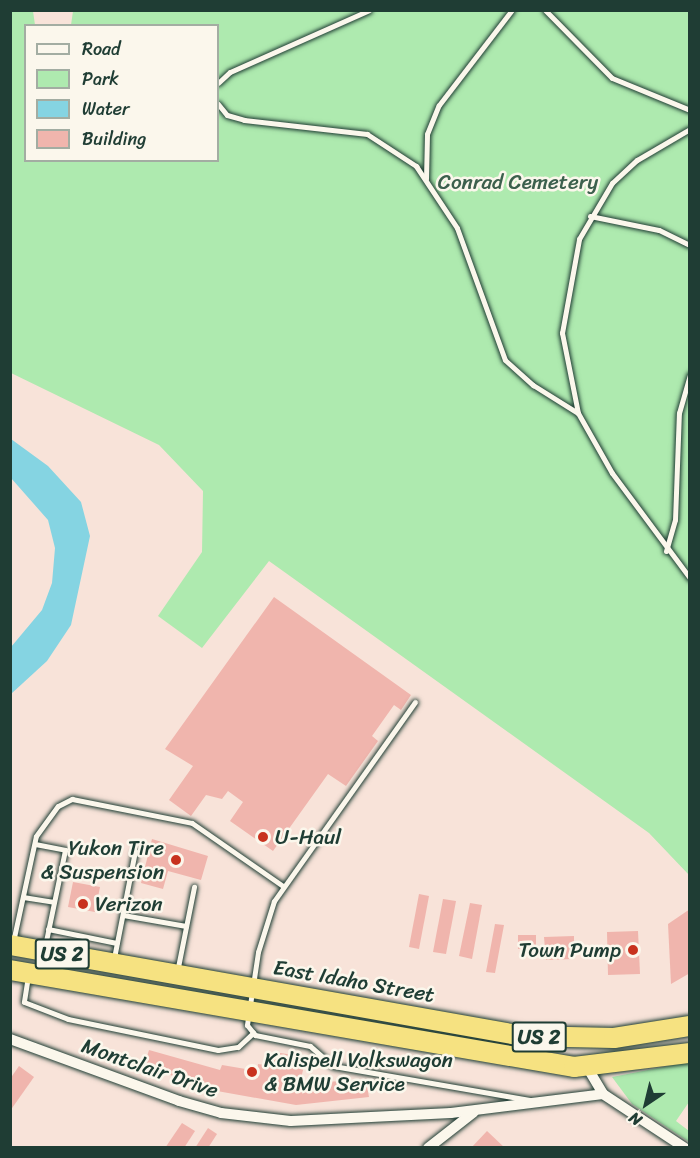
<!DOCTYPE html>
<style>
body{margin:0}
#map{position:relative;width:700px;height:1158px;overflow:hidden;background:#f8e3d9;font-family:Sriracha,sans-serif}
div>[style]{position:absolute}
[style*='--x']{left:calc(var(--x)*1px);top:calc(var(--y)*1px);width:calc(var(--w)*1px);rotate:calc(var(--a)*1deg)}
.green>*{inset:0;background:#aeeaaf}
.water>*{inset:0;background:#85d4e2}
.building>*{inset:0;background:#f0b5ad}
.roads{filter:drop-shadow(0 0 2px #1f3d34) drop-shadow(0 0 2px #1f3d34)}
.lane>*{height:5px;margin:-2.5px;padding:0 2.5px;transform-origin:2.5px;border-radius:2.5px;background:#fbf7ec}
.street>*{height:10px;margin:-5px;padding:0 5px;transform-origin:5px;border-radius:5px;background:#fbf7ec}
.highway>*{height:20px;margin:-10px;padding:0 10px;transform-origin:10px;border-radius:10px;background:#f6e281}
.dots>*{width:16px;height:16px;translate:-50% -50%;box-sizing:border-box;border:3px solid #fbf7ec;border-radius:50%}
span{translate:-50% -50%;white-space:nowrap;text-align:center;line-height:1.15;-webkit-text-stroke:5px #fbf7ec;paint-order:stroke}
.shield-label span{padding:2px 4px;background:#fbf7ec;border:2px solid;border-radius:4px;-webkit-text-stroke-width:0}
.shield-label{font-size:20px;color:#1f3d34;font-weight:700}
.park-label{font-size:21px;color:#3c604d}
.poi-label{font-size:21px;color:#1f3d34}
.left{translate:0 -50%;text-align:left}
.right{translate:-100% -50%;text-align:right}
.street-label{font-size:21px;color:#1f3d34}
.frame{position:absolute;inset:0;border:12px solid #1f3d34;pointer-events:none}
.legend{position:absolute;left:24px;top:24px;width:195px;height:138px;box-sizing:border-box;background:#fbf7ec;border:2px solid #a3ada2;margin:0;padding:8px 10px;list-style:none;font-size:18px;color:#1f3d34}
.legend li{display:flex;align-items:center;gap:12px;height:30px}
.legend b{width:30px;border:2px solid #a3ada2}
.north{position:absolute;left:616px;top:1074px;width:60px;height:60px;-webkit-text-stroke:4px #fbf7ec;paint-order:stroke;rotate:215deg;font-size:16px;font-weight:700;line-height:24px;text-align:center;color:#1f3d34}
.north::after{content:'';display:block;margin:auto;width:21px;height:27px;background:#1f3d34;clip-path:polygon(50% 0,100% 100%,50% 72%,0 100%)}
</style>
<div id="map">
<div class="green">
<div style="clip-path:polygon(11px 11px,33px 11px,35px 25px,26px 26px,26px 160px,218px 160px,218px 26px,71px 25px,73px 11px,689px 11px,689px 875px,649px 833px,269px 561px,202px 648px,158px 616px,202px 552px,203px 491px,159px 445px,11px 373px)"></div>
<div style="clip-path:polygon(689px 1062px,689px 1102px,676px 1121px,689px 1131px,689px 1142px,632px 1104px,612px 1077px)"></div>
</div>
<div class="water">
<div style="clip-path:polygon(11px 439px,48px 466px,81px 502px,90px 536px,71px 625px,47px 661px,11px 694px,11px 647px,42px 610px,52px 583px,55px 548px,48px 520px,11px 478px)"></div>
</div>
<div class="building">
<div style="clip-path:polygon(274px 597px,411px 695px,401px 710px,394px 705px,372px 736px,378px 741px,346px 786px,328px 774px,273px 851px,230px 821px,243px 802px,228px 791px,222px 799px,206px 795px,191px 816px,169px 800px,193px 766px,165px 749px)"></div>
<div style="clip-path:polygon(152px 839px,208px 856px,201px 880px,168px 871px,163px 889px,141px 883px)"></div>
<div style="clip-path:polygon(73px 882px,100px 887px,95px 912px,68px 907px)"></div>
<div style="clip-path:polygon(419px 894px,429px 896px,419px 949px,409px 947px)"></div>
<div style="clip-path:polygon(443px 899px,456px 901px,446px 954px,433px 952px)"></div>
<div style="clip-path:polygon(470px 903px,482px 905px,472px 959px,459px 956px)"></div>
<div style="clip-path:polygon(690px 909px,690px 973px,671px 984px,668px 924px)"></div>
<div style="clip-path:polygon(495px 924px,504px 925px,495px 973px,486px 972px)"></div>
<div style="clip-path:polygon(638px 931px,640px 974px,608px 975px,607px 932px)"></div>
<div style="clip-path:polygon(518px 935px,536px 935px,536px 947px,518px 949px)"></div>
<div style="clip-path:polygon(574px 936px,574px 959px,546px 960px,544px 937px)"></div>
<div style="clip-path:polygon(149px 1050px,220px 1070px,222px 1065px,257px 1071px,258px 1064px,271px 1066px,274px 1052px,306px 1057px,300px 1083px,366px 1080px,369px 1097px,296px 1105px,217px 1091px,144px 1066px)"></div>
<div style="clip-path:polygon(19px 1066px,34px 1077px,10px 1111px,10px 1079px)"></div>
<div style="clip-path:polygon(182px 1123px,195px 1131px,184px 1148px,165px 1148px)"></div>
<div style="clip-path:polygon(208px 1128px,217px 1134px,208px 1148px,195px 1148px)"></div>
<div style="clip-path:polygon(487px 1131px,505px 1148px,471px 1148px)"></div>
</div>
<div class="roads">
<div class="lane">
<div style="--x:545;--y:10;--w:95;--a:45.4"></div>
<div style="--x:612;--y:78;--w:84;--a:22.3"></div>
<div style="--x:218;--y:83;--w:16;--a:-43"></div>
<div style="--x:230;--y:72;--w:152;--a:-24"></div>
<div style="--x:218;--y:104;--w:14;--a:51"></div>
<div style="--x:227;--y:115;--w:18;--a:16"></div>
<div style="--x:244;--y:120;--w:124;--a:6.5"></div>
<div style="--x:367;--y:134;--w:59;--a:33.1"></div>
<div style="--x:416;--y:166;--w:74;--a:56.5"></div>
<div style="--x:457;--y:228;--w:140;--a:70"></div>
<div style="--x:505;--y:360;--w:38;--a:42"></div>
<div style="--x:533;--y:385;--w:53;--a:31.9"></div>
<div style="--x:578;--y:413;--w:69;--a:60.5"></div>
<div style="--x:612;--y:473;--w:131;--a:53.4"></div>
<div style="--x:426;--y:179;--w:45;--a:-88.7"></div>
<div style="--x:427;--y:134;--w:31;--a:-68"></div>
<div style="--x:439;--y:105;--w:120;--a:-52.5"></div>
<div style="--x:590;--y:216;--w:70;--a:11.5"></div>
<div style="--x:659;--y:230;--w:34;--a:26"></div>
<div style="--x:578;--y:413;--w:82;--a:-101.3"></div>
<div style="--x:562;--y:333;--w:96;--a:-79.7"></div>
<div style="--x:579;--y:239;--w:65;--a:-59.5"></div>
<div style="--x:612;--y:183;--w:34;--a:-43"></div>
<div style="--x:637;--y:160;--w:61;--a:-30.3"></div>
<div style="--x:666;--y:551;--w:32;--a:-74"></div>
<div style="--x:675;--y:520;--w:107;--a:-87.9"></div>
<div style="--x:679;--y:413;--w:40;--a:-74"></div>
<div style="--x:415;--y:702;--w:244;--a:125.3"></div>
<div style="--x:274;--y:901;--w:53;--a:107.4"></div>
<div style="--x:258;--y:952;--w:74;--a:98.6"></div>
<div style="--x:247;--y:1025;--w:13;--a:51"></div>
<div style="--x:255;--y:1035;--w:56;--a:11.3"></div>
<div style="--x:310;--y:1046;--w:30;--a:41"></div>
<div style="--x:333;--y:1066;--w:200;--a:9.8"></div>
<div style="--x:35;--y:844;--w:31;--a:11"></div>
<div style="--x:65;--y:850;--w:98;--a:101.8"></div>
<div style="--x:23;--y:897;--w:31;--a:9"></div>
<div style="--x:123;--y:915;--w:64;--a:9.9"></div>
<div style="--x:48;--y:929;--w:70;--a:11.5"></div>
<div style="--x:13;--y:942;--w:108;--a:-77.8"></div>
<div style="--x:36;--y:836;--w:37;--a:-54"></div>
<div style="--x:58;--y:806;--w:16;--a:-27"></div>
<div style="--x:72;--y:799;--w:122;--a:11.3"></div>
<div style="--x:192;--y:823;--w:111;--a:34.7"></div>
<div style="--x:114;--y:958;--w:109;--a:-78.9"></div>
<div style="--x:177;--y:972;--w:87;--a:-78.7"></div>
<div style="--x:28;--y:976;--w:26;--a:99"></div>
<div style="--x:24;--y:1002;--w:47;--a:21.1"></div>
<div style="--x:68;--y:1019;--w:153;--a:11.7"></div>
<div style="--x:218;--y:1050;--w:20;--a:-9"></div>
<div style="--x:238;--y:1047;--w:21;--a:-43"></div>
</div>
<div class="street">
<div style="--x:10;--y:1039;--w:180;--a:20.1"></div>
<div style="--x:179;--y:1101;--w:44;--a:15.9"></div>
<div style="--x:221;--y:1113;--w:70;--a:6.5"></div>
<div style="--x:291;--y:1121;--w:160;--a:-2.9"></div>
<div style="--x:451;--y:1113;--w:153;--a:-7.1"></div>
<div style="--x:603;--y:1094;--w:98;--a:33.4"></div>
<div style="--x:587;--y:1067;--w:31;--a:59"></div>
<div style="--x:428;--y:1148;--w:58;--a:-38"></div>
</div>
<div class="highway">
<div style="--x:10;--y:945;--w:521;--a:10.06"></div>
<div style="--x:523;--y:1036;--w:91;--a:1.3"></div>
<div style="--x:614;--y:1038;--w:77;--a:-9"></div>
<div style="--x:10;--y:970;--w:572;--a:9.76"></div>
<div style="--x:574;--y:1067;--w:117;--a:-6.9"></div>
</div>
</div>
<div class="dots">
<div style="left:263px;top:837px;background:#c8321e"></div>
<div style="left:176px;top:860px;background:#c8321e"></div>
<div style="left:83px;top:904px;background:#c8321e"></div>
<div style="left:633px;top:950px;background:#c8321e"></div>
<div style="left:252px;top:1072px;background:#c8321e"></div>
</div>
<div class="shield-label">
<span style="left:62px;top:954px">US 2</span>
<span style="left:539px;top:1037px">US 2</span>
</div>
<div class="park-label">
<span style="left:518px;top:182px">Conrad Cemetery</span>
</div>
<div class="poi-label">
<span class="left" style="left:275px;top:837px">U-Haul</span>
<span class="right" style="left:164px;top:860px">Yukon Tire<br>&amp; Suspension</span>
<span class="left" style="left:95px;top:904px">Verizon</span>
<span class="right" style="left:621px;top:950px">Town Pump</span>
<span class="left" style="left:264px;top:1072px">Kalispell Volkswagon<br>&amp; BMW Service</span>
</div>
<div class="street-label">
<span style="left:354px;top:981px;rotate:10deg">East Idaho Street</span>
<span style="left:150px;top:1068px;rotate:19deg">Montclair Drive</span>
</div>
<div class="frame"></div>
<ul class="legend">
<li><b style="height:8px;background:#fbf7ec"></b>Road</li>
<li><b style="height:16px;background:#aeeaaf"></b>Park</li>
<li><b style="height:16px;background:#85d4e2"></b>Water</li>
<li><b style="height:16px;background:#f0b5ad"></b>Building</li>
</ul>
<div class="north">N</div>
</div>
